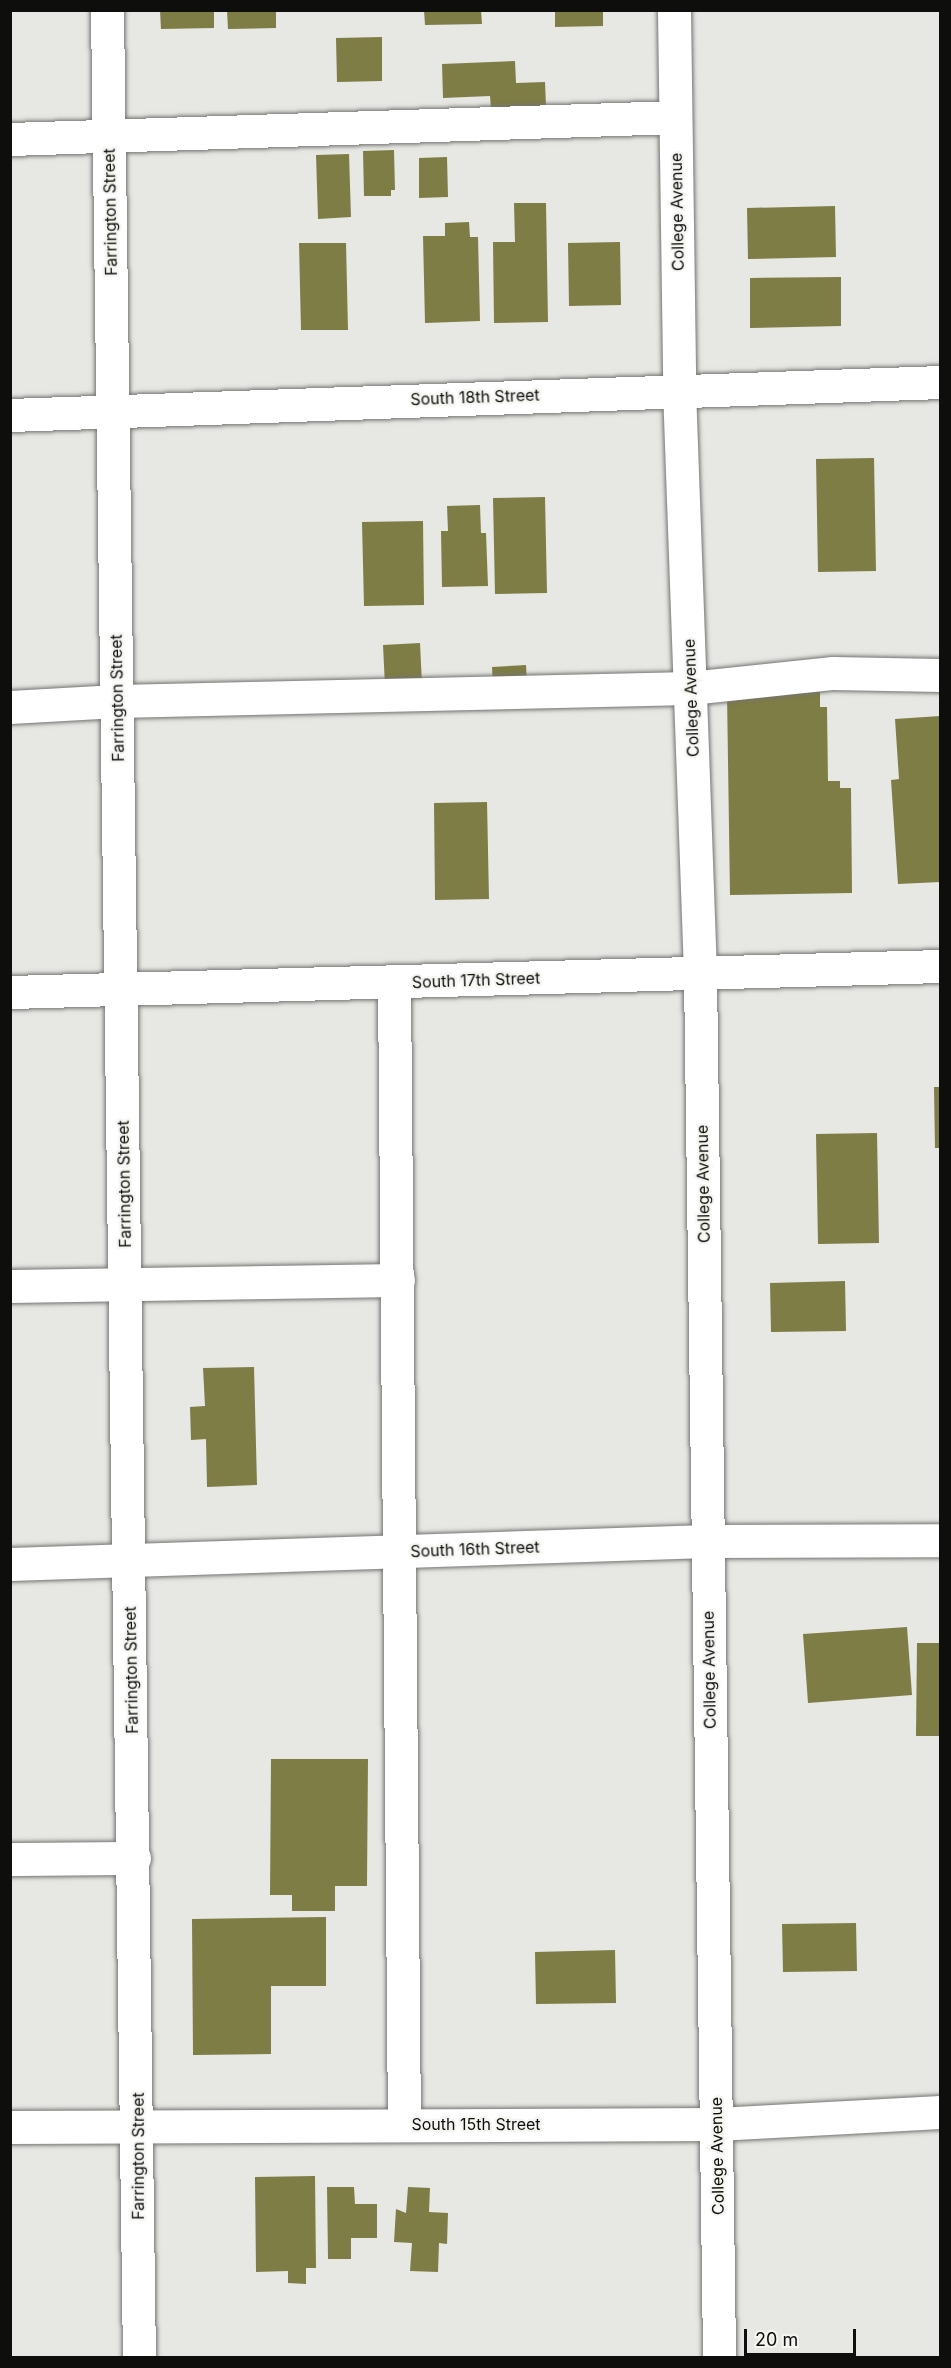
<!DOCTYPE html>
<style>
body{margin:0}
#map{position:relative;width:951px;height:2368px;overflow:hidden;background:#e7e7e4;font-family:Inter,sans-serif}
div>[style]{position:absolute}
[style*='--x']{left:calc(var(--x)*1px);top:calc(var(--y)*1px);width:calc(var(--w)*1px);rotate:calc(var(--a)*1deg)}
.building>*{inset:0;background:#7e7d45}
.roads{filter:drop-shadow(0 0 2px #747471) drop-shadow(0 0 2px #747471)}
.minor>*{height:33px;margin:-16.5px;padding:0 16.5px;transform-origin:16.5px;border-radius:16.5px;background:#fff}
span{translate:-50% -50%;white-space:nowrap;text-align:center;line-height:1.15;-webkit-text-stroke:4.5px #f5f5f1;paint-order:stroke}
.street-label{font-size:16px;color:#0e0e0d}
.frame{position:absolute;inset:0;border:12px solid #0e0e0d;pointer-events:none}
.scale{position:absolute;left:744px;top:2329px;width:112px;height:27px;box-sizing:border-box;border:3px solid #0e0e0d;border-top:0;padding-left:8px;font-size:18px;line-height:21px;white-space:nowrap;color:#0e0e0d;-webkit-text-stroke:4px #f5f5f1;paint-order:stroke}
</style>
<div id="map">
<div class="building">
<div style="clip-path:polygon(160px 10px,214px 10px,214px 28px,161px 29px)"></div>
<div style="clip-path:polygon(227px 10px,276px 10px,276px 28px,228px 29px)"></div>
<div style="clip-path:polygon(424px 10px,481px 10px,482px 24px,425px 25px)"></div>
<div style="clip-path:polygon(555px 10px,603px 10px,603px 26px,555px 27px)"></div>
<div style="clip-path:polygon(382px 37px,382px 81px,337px 82px,336px 38px)"></div>
<div style="clip-path:polygon(515px 61px,516px 83px,545px 82px,546px 106px,491px 109px,490px 96px,443px 98px,442px 64px)"></div>
<div style="clip-path:polygon(394px 150px,395px 190px,391px 190px,391px 196px,364px 196px,363px 151px)"></div>
<div style="clip-path:polygon(349px 154px,351px 217px,318px 219px,316px 155px)"></div>
<div style="clip-path:polygon(447px 157px,448px 197px,419px 198px,419px 158px)"></div>
<div style="clip-path:polygon(514px 203px,546px 203px,548px 322px,494px 323px,493px 242px,515px 242px)"></div>
<div style="clip-path:polygon(835px 206px,836px 257px,748px 259px,747px 208px)"></div>
<div style="clip-path:polygon(469px 222px,470px 237px,478px 237px,480px 321px,425px 323px,423px 236px,445px 236px,445px 223px)"></div>
<div style="clip-path:polygon(620px 242px,621px 305px,569px 306px,568px 243px)"></div>
<div style="clip-path:polygon(299px 243px,346px 243px,348px 330px,301px 330px)"></div>
<div style="clip-path:polygon(841px 277px,841px 326px,750px 328px,750px 278px)"></div>
<div style="clip-path:polygon(874px 458px,876px 571px,818px 572px,816px 459px)"></div>
<div style="clip-path:polygon(545px 497px,547px 593px,495px 594px,493px 498px)"></div>
<div style="clip-path:polygon(480px 505px,481px 533px,486px 533px,488px 586px,442px 587px,441px 531px,448px 531px,447px 506px)"></div>
<div style="clip-path:polygon(423px 521px,424px 605px,364px 606px,362px 522px)"></div>
<div style="clip-path:polygon(420px 643px,422px 685px,385px 686px,383px 645px)"></div>
<div style="clip-path:polygon(526px 665px,527px 684px,493px 685px,492px 667px)"></div>
<div style="clip-path:polygon(820px 692px,820px 707px,827px 707px,828px 781px,840px 781px,840px 788px,851px 788px,852px 893px,730px 895px,727px 694px)"></div>
<div style="clip-path:polygon(940px 716px,940px 882px,898px 884px,891px 780px,899px 779px,895px 719px)"></div>
<div style="clip-path:polygon(487px 802px,489px 899px,435px 900px,434px 803px)"></div>
<div style="clip-path:polygon(934px 1087px,940px 1087px,940px 1148px,935px 1148px)"></div>
<div style="clip-path:polygon(877px 1133px,879px 1243px,818px 1244px,816px 1134px)"></div>
<div style="clip-path:polygon(845px 1281px,846px 1331px,771px 1332px,770px 1283px)"></div>
<div style="clip-path:polygon(254px 1367px,257px 1485px,207px 1487px,206px 1439px,191px 1440px,190px 1407px,205px 1406px,203px 1368px)"></div>
<div style="clip-path:polygon(907px 1627px,912px 1695px,808px 1703px,803px 1634px)"></div>
<div style="clip-path:polygon(917px 1643px,940px 1643px,940px 1736px,916px 1736px)"></div>
<div style="clip-path:polygon(271px 1759px,368px 1759px,367px 1886px,335px 1886px,335px 1911px,292px 1911px,292px 1895px,270px 1895px)"></div>
<div style="clip-path:polygon(326px 1917px,326px 1986px,271px 1986px,271px 2054px,193px 2055px,192px 1919px)"></div>
<div style="clip-path:polygon(856px 1923px,857px 1971px,783px 1972px,782px 1924px)"></div>
<div style="clip-path:polygon(615px 1950px,616px 2003px,536px 2004px,535px 1952px)"></div>
<div style="clip-path:polygon(315px 2176px,316px 2268px,306px 2268px,306px 2284px,288px 2283px,288px 2271px,256px 2272px,255px 2177px)"></div>
<div style="clip-path:polygon(327px 2187px,354px 2187px,355px 2204px,377px 2204px,377px 2238px,351px 2238px,351px 2259px,328px 2259px)"></div>
<div style="clip-path:polygon(408px 2187px,430px 2188px,429px 2212px,448px 2213px,447px 2244px,439px 2243px,438px 2272px,410px 2271px,412px 2243px,394px 2242px,396px 2209px,406px 2213px)"></div>
</div>
<div class="roads">
<div class="minor">
<div style="--x:107;--y:10;--w:2348;--a:89.22"></div>
<div style="--x:674;--y:10;--w:379;--a:89.2"></div>
<div style="--x:679;--y:389;--w:585;--a:87.94"></div>
<div style="--x:700;--y:974;--w:1384;--a:89.21"></div>
<div style="--x:10;--y:139;--w:665;--a:-1.89"></div>
<div style="--x:10;--y:415;--w:931;--a:-2.03"></div>
<div style="--x:10;--y:707;--w:107;--a:-3.2"></div>
<div style="--x:117;--y:701;--w:573;--a:-1.3"></div>
<div style="--x:690;--y:688;--w:144;--a:-6"></div>
<div style="--x:833;--y:673;--w:107;--a:1.1"></div>
<div style="--x:394;--y:982;--w:1142;--a:89.5"></div>
<div style="--x:10;--y:992;--w:930;--a:-1.6"></div>
<div style="--x:10;--y:1286;--w:388;--a:-0.9"></div>
<div style="--x:10;--y:1564;--w:697;--a:-1.89"></div>
<div style="--x:707;--y:1541;--w:233;--a:-0.2"></div>
<div style="--x:10;--y:1859;--w:124;--a:-0.5"></div>
<div style="--x:10;--y:2127;--w:707;--a:-0.24"></div>
<div style="--x:717;--y:2124;--w:223;--a:-3.1"></div>
</div>
</div>
<div class="street-label">
<span style="left:110px;top:212px;rotate:-91deg">Farrington Street</span>
<span style="left:677px;top:212px;rotate:-91deg">College Avenue</span>
<span style="left:475px;top:397px;rotate:-2deg">South 18th Street</span>
<span style="left:117px;top:698px;rotate:-91deg">Farrington Street</span>
<span style="left:691px;top:698px;rotate:-92deg">College Avenue</span>
<span style="left:476px;top:980px;rotate:-2deg">South 17th Street</span>
<span style="left:124px;top:1184px;rotate:-91deg">Farrington Street</span>
<span style="left:703px;top:1184px;rotate:-91deg">College Avenue</span>
<span style="left:475px;top:1549px;rotate:-2deg">South 16th Street</span>
<span style="left:131px;top:1670px;rotate:-91deg">Farrington Street</span>
<span style="left:709px;top:1670px;rotate:-91deg">College Avenue</span>
<span style="left:476px;top:2124px">South 15th Street</span>
<span style="left:138px;top:2156px;rotate:-90deg">Farrington Street</span>
<span style="left:717px;top:2156px;rotate:-91deg">College Avenue</span>
</div>
<div class="frame"></div>
<div class="scale">20 m</div>
</div>
